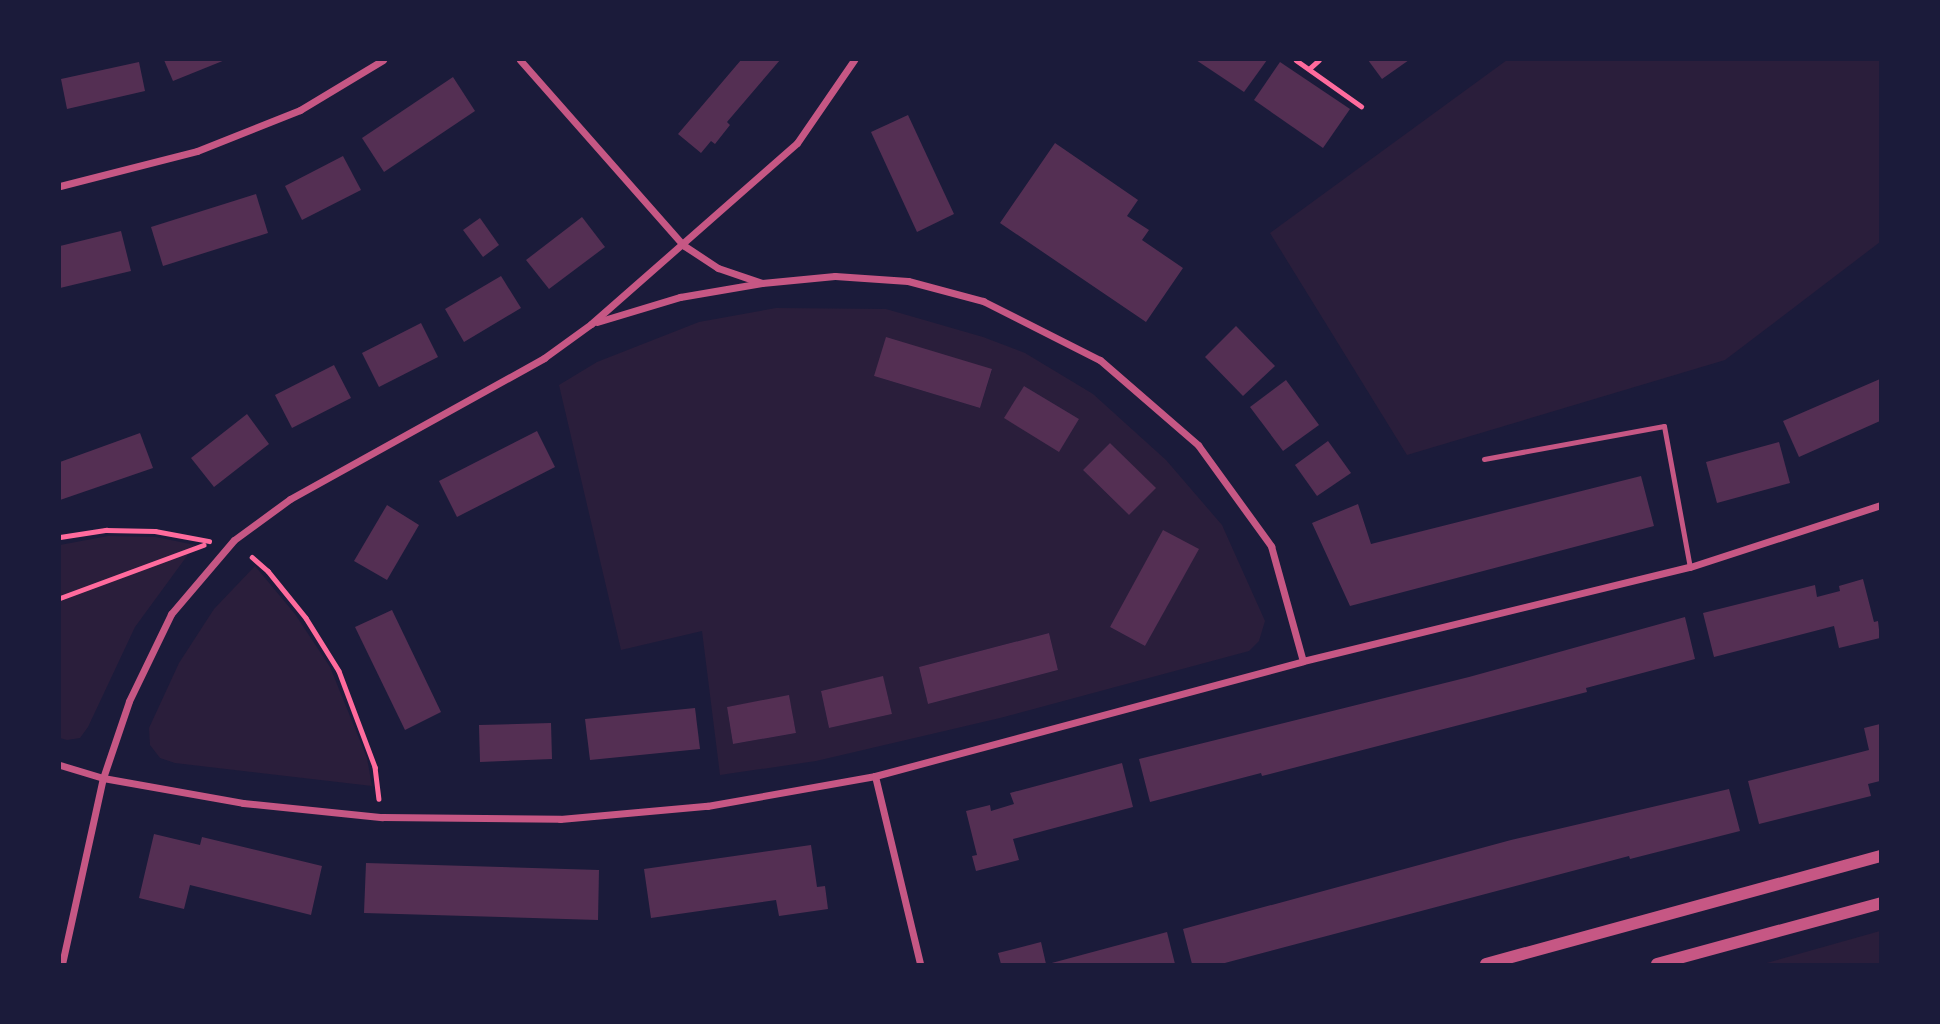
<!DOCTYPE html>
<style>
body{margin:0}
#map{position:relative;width:1940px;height:1024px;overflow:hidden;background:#1b1b3a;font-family:Mulish,sans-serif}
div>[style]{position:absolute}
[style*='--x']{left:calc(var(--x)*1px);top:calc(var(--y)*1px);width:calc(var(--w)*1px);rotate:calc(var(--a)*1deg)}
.green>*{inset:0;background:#2a1e3b}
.building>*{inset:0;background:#542f53}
.path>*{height:4.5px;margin:-2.25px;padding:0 2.25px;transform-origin:2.25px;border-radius:2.25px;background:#ff6b9d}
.service>*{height:5px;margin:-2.5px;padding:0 2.5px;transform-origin:2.5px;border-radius:2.5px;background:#c65784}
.minor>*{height:7px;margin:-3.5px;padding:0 3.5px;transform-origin:3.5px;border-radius:3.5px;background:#c65784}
.tertiary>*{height:12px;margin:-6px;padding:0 6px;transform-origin:6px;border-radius:6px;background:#c65784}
span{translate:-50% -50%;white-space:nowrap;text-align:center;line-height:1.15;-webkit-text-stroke:6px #1b1b3a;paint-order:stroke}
.frame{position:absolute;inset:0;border:61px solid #1b1b3a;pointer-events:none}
</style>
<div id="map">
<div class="green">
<div style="clip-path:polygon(1507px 60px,1880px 60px,1880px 242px,1725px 360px,1407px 455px,1270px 233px)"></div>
<div style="clip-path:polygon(evenodd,776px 308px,886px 309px,983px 337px,1025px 353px,1093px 394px,1166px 460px,1222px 525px,1265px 621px,1259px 641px,1249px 651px,1000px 718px,816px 761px,720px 775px,702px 631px,621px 650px,559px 385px,597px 362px,699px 322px,776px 308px,992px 370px,980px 408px,874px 376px,992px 370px,776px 308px,1024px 386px,1079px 419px,1059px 451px,1005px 418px,1024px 386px,776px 308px,1110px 443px,1155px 488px,1129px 515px,1083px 470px,1110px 443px,776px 308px,1198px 549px,1145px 646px,1110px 627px,1198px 549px,776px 308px,1049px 633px,1058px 670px,928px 704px,919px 667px,1049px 633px,776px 308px,883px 677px,892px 714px,829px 728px,821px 691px,883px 677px,776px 308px,789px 696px,796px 733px,733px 744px,727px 707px,789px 696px)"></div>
<div style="clip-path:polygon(108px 536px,156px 537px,195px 545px,135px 627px,88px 727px,80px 738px,67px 740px,60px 738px,60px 545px)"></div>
<div style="clip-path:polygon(255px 566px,295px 614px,330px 667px,367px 758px,372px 786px,175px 763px,160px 758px,150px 745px,149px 728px,179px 663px,214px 609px)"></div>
<div style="clip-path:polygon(1880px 931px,1880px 964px,1763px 964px)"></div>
</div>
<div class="building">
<div style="clip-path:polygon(164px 60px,225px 60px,173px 81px)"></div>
<div style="clip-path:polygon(741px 60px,780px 60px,727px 122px,730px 125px,715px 144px,711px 141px,701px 153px,678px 134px)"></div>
<div style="clip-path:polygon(1196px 60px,1267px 60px,1244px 92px)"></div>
<div style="clip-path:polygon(1368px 60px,1409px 60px,1382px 79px)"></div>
<div style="clip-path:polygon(139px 62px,145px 91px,67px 109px,61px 79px)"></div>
<div style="clip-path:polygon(1280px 62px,1350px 109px,1323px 148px,1254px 100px)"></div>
<div style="clip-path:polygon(453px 77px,475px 111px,384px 172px,362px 138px)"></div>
<div style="clip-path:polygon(908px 115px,954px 214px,917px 232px,871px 132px)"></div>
<div style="clip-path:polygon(1055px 143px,1138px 200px,1127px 216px,1149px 230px,1142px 240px,1183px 268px,1146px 322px,1000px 223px)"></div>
<div style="clip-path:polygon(343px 156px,361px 190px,302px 220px,285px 186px)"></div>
<div style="clip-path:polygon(256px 194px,268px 233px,163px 266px,151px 227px)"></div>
<div style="clip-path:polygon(582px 217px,605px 247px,549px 289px,526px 260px)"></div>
<div style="clip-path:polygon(480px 218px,499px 245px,483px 257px,463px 230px)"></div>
<div style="clip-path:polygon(121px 231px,131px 271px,60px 288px,60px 246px)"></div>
<div style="clip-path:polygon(501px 276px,521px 308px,464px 342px,445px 309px)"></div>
<div style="clip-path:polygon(421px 323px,438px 357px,379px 387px,362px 353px)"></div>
<div style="clip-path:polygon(1236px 326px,1275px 366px,1243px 396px,1205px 357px)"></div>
<div style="clip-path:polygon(886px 337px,992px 369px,980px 408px,874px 376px)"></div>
<div style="clip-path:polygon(334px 365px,351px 398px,292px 428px,275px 395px)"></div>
<div style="clip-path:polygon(1880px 379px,1880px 421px,1799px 457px,1783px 421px)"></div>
<div style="clip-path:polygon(1286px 380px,1319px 425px,1283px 451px,1250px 407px)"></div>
<div style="clip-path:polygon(1024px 386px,1079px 419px,1059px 452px,1004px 418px)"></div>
<div style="clip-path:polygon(247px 414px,269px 444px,214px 487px,191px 458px)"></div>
<div style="clip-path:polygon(537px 431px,555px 467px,457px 517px,439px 481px)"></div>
<div style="clip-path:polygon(140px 433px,153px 468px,60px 500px,60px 462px)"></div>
<div style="clip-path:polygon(1328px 441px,1351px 473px,1317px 496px,1295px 465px)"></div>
<div style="clip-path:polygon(1779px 442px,1790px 483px,1717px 503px,1706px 462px)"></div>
<div style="clip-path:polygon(1110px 443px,1156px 488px,1129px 515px,1083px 470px)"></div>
<div style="clip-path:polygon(1641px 476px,1654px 526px,1350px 606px,1312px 523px,1358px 504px,1371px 544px)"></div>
<div style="clip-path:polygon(387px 505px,419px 525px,387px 580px,354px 561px)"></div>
<div style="clip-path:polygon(1163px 530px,1199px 549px,1145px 646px,1110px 627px)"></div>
<div style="clip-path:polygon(1863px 579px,1874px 622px,1878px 621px,1880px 638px,1839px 648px,1834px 626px,1714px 657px,1703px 613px,1815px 585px,1817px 597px,1840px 591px,1839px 586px)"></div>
<div style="clip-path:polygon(392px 610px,441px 712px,405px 730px,355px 627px)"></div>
<div style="clip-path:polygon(1685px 617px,1695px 659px,1586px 688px,1587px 692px,1262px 776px,1261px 773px,1150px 802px,1139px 759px,1469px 677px)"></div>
<div style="clip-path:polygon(1049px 633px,1058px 670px,928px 704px,919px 667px)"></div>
<div style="clip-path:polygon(883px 676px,892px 714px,829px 728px,821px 691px)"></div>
<div style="clip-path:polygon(789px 695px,796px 733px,733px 744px,727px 707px)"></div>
<div style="clip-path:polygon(695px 708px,700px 749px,590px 760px,585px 719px)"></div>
<div style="clip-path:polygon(551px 723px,552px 759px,480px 762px,479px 725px)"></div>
<div style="clip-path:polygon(1880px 724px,1880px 781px,1868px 784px,1871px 796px,1759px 824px,1748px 781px,1869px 750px,1864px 728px)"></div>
<div style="clip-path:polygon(1122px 763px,1133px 807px,1013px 839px,1019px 860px,976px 871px,972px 856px,977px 855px,966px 811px,990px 805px,991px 811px,1014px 804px,1010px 793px)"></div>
<div style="clip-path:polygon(1729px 789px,1740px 831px,1630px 859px,1629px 856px,1221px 964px,1192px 964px,1183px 929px,1511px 840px)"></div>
<div style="clip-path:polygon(154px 834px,200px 845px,202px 837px,322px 866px,311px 915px,190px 885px,184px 909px,139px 898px)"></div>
<div style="clip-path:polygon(811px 845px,817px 887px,825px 886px,828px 909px,779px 916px,776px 900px,651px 918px,644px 869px)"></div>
<div style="clip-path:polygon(366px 863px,599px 870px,598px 920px,364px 913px)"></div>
<div style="clip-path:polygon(1167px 932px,1175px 964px,1048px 964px)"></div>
<div style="clip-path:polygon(1041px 942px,1046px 964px,1001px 964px,998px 953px)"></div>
</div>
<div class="path">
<div style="--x:1296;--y:60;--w:80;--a:35.3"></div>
<div style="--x:1309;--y:69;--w:13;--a:-42"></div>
<div style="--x:60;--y:537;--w:47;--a:-8.7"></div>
<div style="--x:106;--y:530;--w:49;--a:1.2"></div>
<div style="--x:155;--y:531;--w:55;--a:10.5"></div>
<div style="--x:252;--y:557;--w:21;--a:41"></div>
<div style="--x:268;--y:571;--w:60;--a:51"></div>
<div style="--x:306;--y:618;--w:62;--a:58.1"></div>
<div style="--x:339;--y:671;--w:103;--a:69.4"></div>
<div style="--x:375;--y:767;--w:32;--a:83"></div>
<div style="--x:60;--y:598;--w:153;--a:-20.3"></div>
</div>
<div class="service">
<div style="--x:1484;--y:459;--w:183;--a:-10.4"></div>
<div style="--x:1664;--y:426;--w:143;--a:79.6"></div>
</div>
<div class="minor">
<div style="--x:520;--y:60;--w:247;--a:48.6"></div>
<div style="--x:683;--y:245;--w:42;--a:33.3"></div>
<div style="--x:718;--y:268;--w:46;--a:18.8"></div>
<div style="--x:60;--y:186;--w:141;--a:-14.3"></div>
<div style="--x:197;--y:151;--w:111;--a:-21.7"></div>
<div style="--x:300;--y:110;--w:97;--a:-31.1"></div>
<div style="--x:597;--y:322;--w:87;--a:-16.8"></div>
<div style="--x:680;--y:297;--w:83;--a:-9.7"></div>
<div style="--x:762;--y:283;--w:73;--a:-5.5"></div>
<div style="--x:835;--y:276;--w:73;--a:3.9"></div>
<div style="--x:908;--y:281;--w:78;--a:14.9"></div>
<div style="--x:983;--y:301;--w:131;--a:26.8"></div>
<div style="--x:1100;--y:360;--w:130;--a:40.9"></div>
<div style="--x:1198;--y:445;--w:125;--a:54.1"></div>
<div style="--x:1271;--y:546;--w:119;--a:74.5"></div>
<div style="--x:60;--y:765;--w:45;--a:16.8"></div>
<div style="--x:103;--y:778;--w:142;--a:10.1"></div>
<div style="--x:243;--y:803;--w:140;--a:5.8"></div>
<div style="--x:382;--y:817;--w:178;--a:0.6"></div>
<div style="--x:560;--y:819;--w:148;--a:-5.1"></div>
<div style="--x:707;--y:806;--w:171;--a:-10.1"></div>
<div style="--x:875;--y:776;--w:443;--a:-15"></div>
<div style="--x:1303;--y:661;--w:398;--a:-13.7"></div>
<div style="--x:1690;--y:567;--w:201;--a:-18"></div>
<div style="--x:875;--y:776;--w:193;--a:76.5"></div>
<div style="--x:62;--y:964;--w:190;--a:-77.6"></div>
<div style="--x:103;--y:778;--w:81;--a:-71.3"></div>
<div style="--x:129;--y:701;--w:97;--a:-64.2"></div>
<div style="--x:171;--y:614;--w:97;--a:-49.6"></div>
<div style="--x:234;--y:540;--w:69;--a:-36.2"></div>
<div style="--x:290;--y:499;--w:291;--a:-29"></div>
<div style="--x:544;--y:358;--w:58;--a:-35.9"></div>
<div style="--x:591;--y:324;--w:274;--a:-41.3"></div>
<div style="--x:797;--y:143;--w:101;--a:-55.5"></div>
</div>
<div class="tertiary">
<div style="--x:1486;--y:964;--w:409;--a:-15.3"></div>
<div style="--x:1657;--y:964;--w:232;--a:-15.2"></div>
</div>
<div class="frame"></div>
</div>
